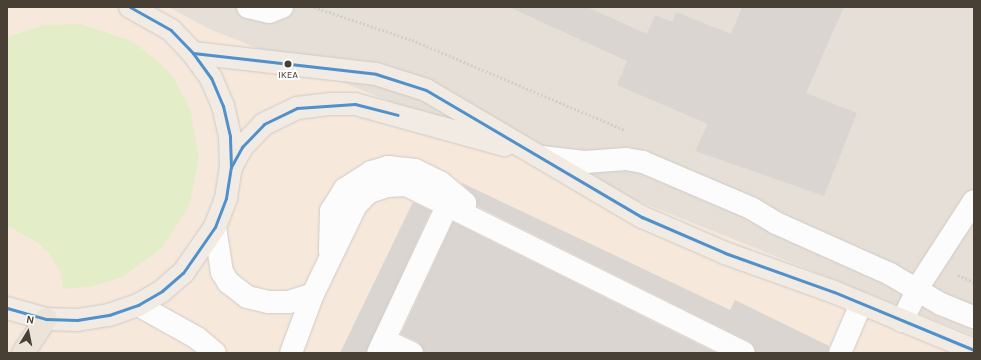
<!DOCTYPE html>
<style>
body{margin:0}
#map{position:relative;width:981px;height:360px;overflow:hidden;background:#f2eeea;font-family:Karla,sans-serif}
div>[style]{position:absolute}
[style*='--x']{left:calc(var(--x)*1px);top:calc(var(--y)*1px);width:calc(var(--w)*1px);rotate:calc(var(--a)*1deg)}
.residential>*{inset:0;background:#e6dfd7}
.commercial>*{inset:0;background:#f6e8db}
.green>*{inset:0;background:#e3edc7}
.building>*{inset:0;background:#dad5d1}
.path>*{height:2.5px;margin-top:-1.25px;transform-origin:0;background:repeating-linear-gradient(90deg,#d2ceca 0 2px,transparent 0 4px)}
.roads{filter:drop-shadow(0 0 1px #cecac6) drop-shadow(0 0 1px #cecac6)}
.minor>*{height:22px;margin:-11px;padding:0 11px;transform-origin:11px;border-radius:11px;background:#fdfcfc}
.major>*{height:22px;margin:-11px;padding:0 11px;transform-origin:11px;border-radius:11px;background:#f1ebe4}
.highway>*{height:22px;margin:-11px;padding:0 11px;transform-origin:11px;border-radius:11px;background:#ece4d9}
.bus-1>*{height:3px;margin:-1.5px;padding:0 1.5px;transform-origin:1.5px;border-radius:1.5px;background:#5091cb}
.dots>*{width:11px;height:11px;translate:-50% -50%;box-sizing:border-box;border:2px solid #fff;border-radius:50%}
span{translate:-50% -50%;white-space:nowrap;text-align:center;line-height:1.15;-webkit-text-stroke:3.5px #fff;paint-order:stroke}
.bus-label{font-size:10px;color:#483f35}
.frame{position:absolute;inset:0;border:8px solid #483f35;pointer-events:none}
.north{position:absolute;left:8px;top:312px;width:40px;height:40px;-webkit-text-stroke:3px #fff;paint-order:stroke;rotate:10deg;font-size:11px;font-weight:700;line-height:16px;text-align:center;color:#483f35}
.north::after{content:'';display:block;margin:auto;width:14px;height:18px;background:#483f35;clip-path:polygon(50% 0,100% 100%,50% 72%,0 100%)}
</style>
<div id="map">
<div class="residential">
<div style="clip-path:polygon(168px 7px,974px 7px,974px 336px,209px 29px)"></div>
</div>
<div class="commercial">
<div style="clip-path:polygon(7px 7px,168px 7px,209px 29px,974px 336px,974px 353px,7px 353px)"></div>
</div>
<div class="green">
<div style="clip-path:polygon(81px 24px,132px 41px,161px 64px,173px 77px,190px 109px,199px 158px,189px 206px,162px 248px,122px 277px,91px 287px,63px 289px,61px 274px,49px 253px,37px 242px,7px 226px,7px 37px,44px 25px)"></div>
</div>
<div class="building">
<div style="clip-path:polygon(509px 7px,587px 7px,647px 34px,655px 15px,672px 22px,676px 12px,731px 34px,742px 7px,844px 7px,806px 93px,857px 113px,824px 196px,695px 151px,708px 124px,617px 85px,627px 61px)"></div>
<div style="clip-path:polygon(460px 182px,730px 310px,735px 300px,829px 346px,828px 353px,756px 353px,750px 342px,477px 206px,473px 194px)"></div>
<div style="clip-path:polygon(413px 202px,431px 211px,366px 353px,340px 353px)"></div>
<div style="clip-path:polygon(453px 222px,716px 353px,424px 353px,418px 342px,401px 334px)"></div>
</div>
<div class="path">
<div style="--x:314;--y:7;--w:103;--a:18.6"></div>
<div style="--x:412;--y:40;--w:231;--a:22.9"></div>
<div style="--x:958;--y:275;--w:17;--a:24"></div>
</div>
<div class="roads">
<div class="minor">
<div style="--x:248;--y:7;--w:22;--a:13"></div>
<div style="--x:269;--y:12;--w:14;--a:-21"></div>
<div style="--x:541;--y:157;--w:44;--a:6.5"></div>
<div style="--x:585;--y:162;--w:41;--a:-4.2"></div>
<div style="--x:626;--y:159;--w:17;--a:10"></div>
<div style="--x:643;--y:162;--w:117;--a:23.1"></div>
<div style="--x:751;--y:208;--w:29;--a:31"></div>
<div style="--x:776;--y:223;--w:125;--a:24.1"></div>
<div style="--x:890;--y:274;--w:59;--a:30.5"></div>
<div style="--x:941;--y:304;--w:35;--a:22"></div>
<div style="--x:215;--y:227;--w:46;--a:81.2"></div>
<div style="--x:222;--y:272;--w:12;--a:59"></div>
<div style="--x:228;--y:282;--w:24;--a:38"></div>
<div style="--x:247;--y:297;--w:23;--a:13"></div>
<div style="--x:269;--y:302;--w:20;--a:0"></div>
<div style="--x:289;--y:302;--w:25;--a:-18"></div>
<div style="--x:330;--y:251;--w:40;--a:-88.6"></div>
<div style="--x:331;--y:211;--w:26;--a:-58"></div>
<div style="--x:345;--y:189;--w:31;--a:-33"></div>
<div style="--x:371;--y:172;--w:18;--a:-16"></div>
<div style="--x:388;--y:167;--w:27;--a:6"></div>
<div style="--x:415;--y:170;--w:28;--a:26"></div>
<div style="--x:440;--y:182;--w:33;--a:40"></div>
<div style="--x:138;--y:305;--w:68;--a:29.2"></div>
<div style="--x:197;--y:338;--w:23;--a:40"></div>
<div style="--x:902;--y:321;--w:45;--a:-63.4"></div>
<div style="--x:922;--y:281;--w:95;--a:-57"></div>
<div style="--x:384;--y:340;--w:31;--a:25"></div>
<div style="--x:291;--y:353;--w:63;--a:-69.6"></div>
<div style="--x:313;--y:294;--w:99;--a:-64.2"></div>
<div style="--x:356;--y:205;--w:18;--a:-45"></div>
<div style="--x:369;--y:192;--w:19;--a:-18"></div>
<div style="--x:387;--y:186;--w:19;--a:-3"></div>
<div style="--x:406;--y:185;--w:377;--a:26.4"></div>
<div style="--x:378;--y:353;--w:165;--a:-64.8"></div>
<div style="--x:840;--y:353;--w:53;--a:-66.8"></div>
</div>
<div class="major">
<div style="--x:193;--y:53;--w:184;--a:6.5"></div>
<div style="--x:376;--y:74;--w:52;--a:17.7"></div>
<div style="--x:426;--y:90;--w:251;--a:30.5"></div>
<div style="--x:642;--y:217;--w:90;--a:23.4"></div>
<div style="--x:725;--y:253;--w:116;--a:19.7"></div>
<div style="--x:834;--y:292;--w:152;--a:22.5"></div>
<div style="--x:231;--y:167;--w:23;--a:-61"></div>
<div style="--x:242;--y:147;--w:32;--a:-46"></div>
<div style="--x:264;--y:124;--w:37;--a:-26"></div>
<div style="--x:297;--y:108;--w:34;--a:-7"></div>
<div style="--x:331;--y:104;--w:24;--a:0"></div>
<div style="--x:355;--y:104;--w:155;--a:15.4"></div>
<div style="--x:7;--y:308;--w:41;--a:15.8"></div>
<div style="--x:46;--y:319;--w:31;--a:2"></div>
<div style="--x:77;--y:320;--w:32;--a:-9"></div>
<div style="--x:109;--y:315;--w:31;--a:-19"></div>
<div style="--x:138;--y:305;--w:28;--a:-30"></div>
<div style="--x:162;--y:291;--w:28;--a:-41"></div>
<div style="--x:183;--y:273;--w:56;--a:-55.2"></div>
<div style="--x:215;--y:227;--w:31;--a:-69"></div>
<div style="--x:226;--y:198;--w:31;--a:-81"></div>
<div style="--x:231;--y:167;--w:31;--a:-92"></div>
<div style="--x:230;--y:136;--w:31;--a:-103"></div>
<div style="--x:223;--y:106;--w:30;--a:-113"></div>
<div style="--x:211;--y:78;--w:31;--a:-126"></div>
<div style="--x:193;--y:53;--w:32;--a:-134"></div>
<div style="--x:171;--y:30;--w:47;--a:-150.7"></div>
</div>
<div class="highway">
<div style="--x:23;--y:353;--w:41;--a:-55.9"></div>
</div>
</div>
<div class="bus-1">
<div style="--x:193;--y:53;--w:184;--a:6.5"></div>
<div style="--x:376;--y:74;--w:52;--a:17.7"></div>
<div style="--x:426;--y:90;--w:251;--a:30.5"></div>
<div style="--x:642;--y:217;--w:90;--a:23.4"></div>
<div style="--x:725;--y:253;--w:116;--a:19.7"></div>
<div style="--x:834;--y:292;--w:152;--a:22.5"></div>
<div style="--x:231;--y:167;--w:23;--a:-61"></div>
<div style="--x:242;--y:147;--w:32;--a:-46"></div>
<div style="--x:264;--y:124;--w:37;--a:-26"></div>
<div style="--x:297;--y:108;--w:58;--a:-3.9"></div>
<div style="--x:355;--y:104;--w:44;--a:14.3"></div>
<div style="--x:7;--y:308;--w:41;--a:15.8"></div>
<div style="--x:46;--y:319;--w:31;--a:2"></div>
<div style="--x:77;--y:320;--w:32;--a:-9"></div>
<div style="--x:109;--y:315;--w:31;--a:-19"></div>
<div style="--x:138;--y:305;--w:28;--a:-30"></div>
<div style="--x:162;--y:291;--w:28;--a:-41"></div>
<div style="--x:183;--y:273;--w:56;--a:-55.2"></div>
<div style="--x:215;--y:227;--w:31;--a:-69"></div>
<div style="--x:226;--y:198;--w:31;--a:-81"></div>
<div style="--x:231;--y:167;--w:31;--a:-92"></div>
<div style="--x:230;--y:136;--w:31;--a:-103"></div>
<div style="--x:223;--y:106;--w:30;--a:-113"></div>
<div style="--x:211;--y:78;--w:31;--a:-126"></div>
<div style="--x:193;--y:53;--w:32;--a:-134"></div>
<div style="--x:171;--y:30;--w:47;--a:-150.7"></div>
</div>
<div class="dots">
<div style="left:288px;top:64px;background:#483f35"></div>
</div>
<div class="bus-label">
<span style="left:288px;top:76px">IKEA</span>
</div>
<div class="frame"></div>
<div class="north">N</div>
</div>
